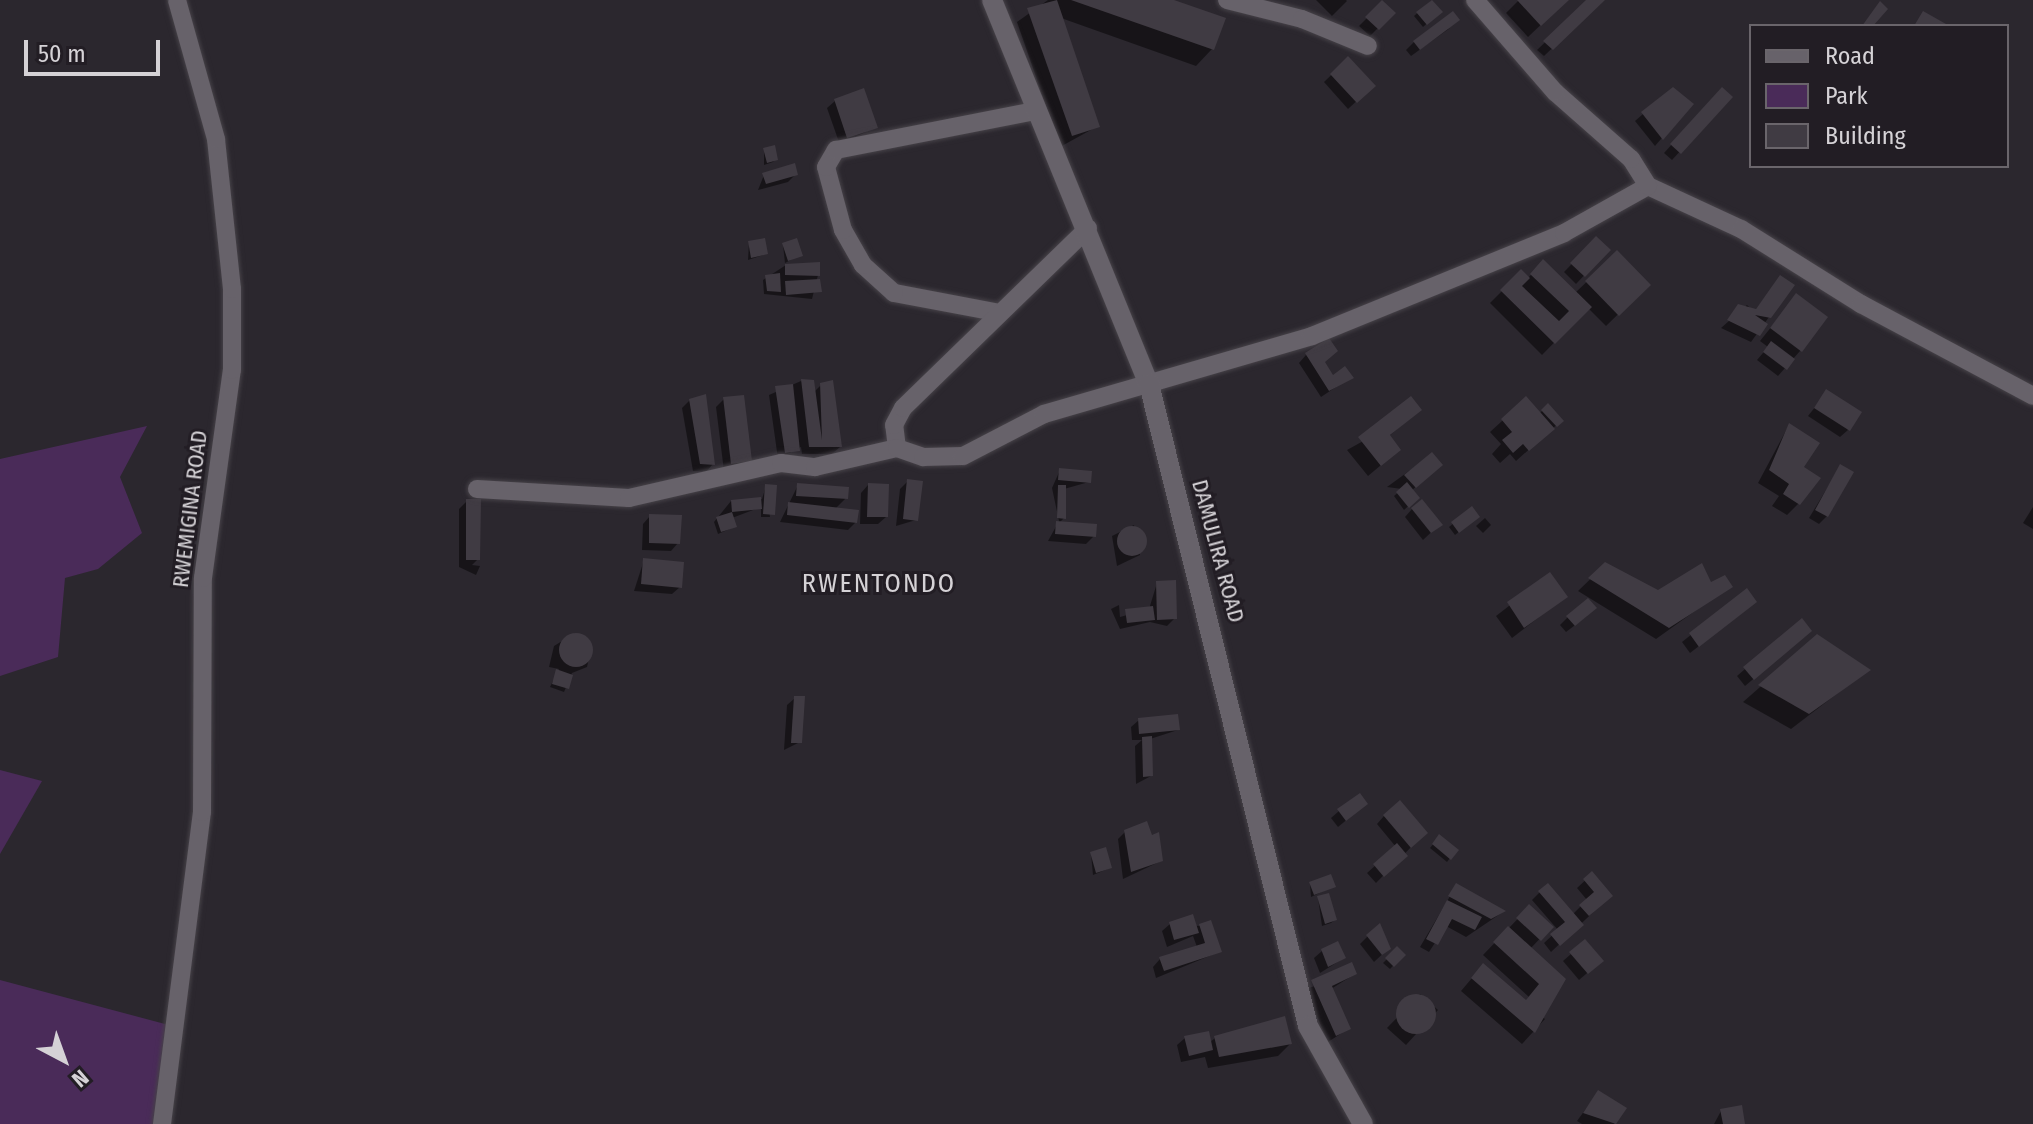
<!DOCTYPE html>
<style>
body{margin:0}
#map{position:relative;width:2033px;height:1124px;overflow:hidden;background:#2b272e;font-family:"Fira Sans Condensed",sans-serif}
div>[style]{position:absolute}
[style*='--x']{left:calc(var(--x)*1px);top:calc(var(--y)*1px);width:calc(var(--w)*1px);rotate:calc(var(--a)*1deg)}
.green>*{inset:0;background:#4a2b59}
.shadow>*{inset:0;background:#0007}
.building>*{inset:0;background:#403b43}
.round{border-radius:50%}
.roads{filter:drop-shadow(0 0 2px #464248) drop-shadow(0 0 2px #464248)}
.street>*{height:18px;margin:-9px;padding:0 9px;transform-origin:9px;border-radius:9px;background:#67626a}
.secondary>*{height:20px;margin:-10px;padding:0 10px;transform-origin:10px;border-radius:10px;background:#67626a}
span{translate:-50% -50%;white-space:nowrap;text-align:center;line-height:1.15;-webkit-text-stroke:6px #221d24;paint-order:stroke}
.street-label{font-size:22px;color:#d5d2d6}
.quarter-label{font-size:26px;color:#d5d2d6;letter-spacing:2px}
.legend{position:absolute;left:1749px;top:24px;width:260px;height:144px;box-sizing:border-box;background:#221d24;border:2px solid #6a656b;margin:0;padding:10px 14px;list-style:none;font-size:24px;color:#d5d2d6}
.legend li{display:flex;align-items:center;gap:16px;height:40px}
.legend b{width:40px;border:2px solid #6a656b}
.north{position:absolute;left:24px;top:1020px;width:80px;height:80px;-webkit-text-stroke:6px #221d24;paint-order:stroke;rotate:139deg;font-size:22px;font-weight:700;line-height:32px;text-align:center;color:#d5d2d6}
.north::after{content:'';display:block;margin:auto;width:28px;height:36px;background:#d5d2d6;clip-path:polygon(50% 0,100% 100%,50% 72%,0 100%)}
.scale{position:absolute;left:24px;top:40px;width:136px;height:36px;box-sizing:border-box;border:4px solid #d5d2d6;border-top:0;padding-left:10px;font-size:24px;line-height:28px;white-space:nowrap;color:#d5d2d6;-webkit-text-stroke:6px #221d24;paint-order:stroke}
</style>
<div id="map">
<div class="green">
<div style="clip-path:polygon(147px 426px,120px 477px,142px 533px,98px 569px,65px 578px,58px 657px,0 676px,0 459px)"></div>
<div style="clip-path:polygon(0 770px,42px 781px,0 854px)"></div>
<div style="clip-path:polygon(0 980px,180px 1028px,169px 1124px,0 1124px)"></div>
</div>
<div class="shadow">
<div style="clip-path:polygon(1048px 0,1168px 0,1212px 49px,1196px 66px,1061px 18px,1098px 126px,1060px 147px,1017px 22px)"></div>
<div style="clip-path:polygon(1316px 0,1346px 0,1347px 1px,1332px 16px)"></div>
<div style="clip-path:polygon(1519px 0,1567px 0,1528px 37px,1506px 13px)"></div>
<div style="clip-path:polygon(1589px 0,1603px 0,1544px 56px,1537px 50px)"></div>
<div style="clip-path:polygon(1431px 1px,1440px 12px,1423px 27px,1414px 16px)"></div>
<div style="clip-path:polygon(1382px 3px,1393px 13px,1370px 36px,1359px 26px)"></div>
<div style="clip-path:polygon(1450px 28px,1411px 56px,1406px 50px,1414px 42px)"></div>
<div style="clip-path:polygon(1348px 59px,1373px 86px,1348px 109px,1324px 82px)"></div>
<div style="clip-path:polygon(1715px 97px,1730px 97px,1672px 160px,1664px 153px)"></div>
<div style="clip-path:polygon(835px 101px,875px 127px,840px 145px,827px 108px)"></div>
<div style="clip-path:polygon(1691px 104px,1655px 146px,1635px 121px,1643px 114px)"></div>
<div style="clip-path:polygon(764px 150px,776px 159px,773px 162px,764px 165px)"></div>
<div style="clip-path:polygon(796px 174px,788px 182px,758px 190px,764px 175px)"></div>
<div style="clip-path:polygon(1596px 239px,1608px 250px,1576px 284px,1564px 272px)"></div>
<div style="clip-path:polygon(749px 243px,766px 254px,748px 260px)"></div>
<div style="clip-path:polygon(783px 245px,800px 255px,785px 263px)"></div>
<div style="clip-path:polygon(1617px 253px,1648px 285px,1606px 326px,1588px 308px,1542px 355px,1490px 303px,1521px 272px,1528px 278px,1543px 262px,1575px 293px)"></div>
<div style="clip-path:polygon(786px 265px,818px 275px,812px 299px,764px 294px,763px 280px)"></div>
<div style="clip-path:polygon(1780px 277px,1769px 317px,1751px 342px,1721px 328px,1747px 305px,1754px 312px)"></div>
<div style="clip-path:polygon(1796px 296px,1800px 351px,1778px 376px,1757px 360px,1768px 347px,1760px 341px)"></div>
<div style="clip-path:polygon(1306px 355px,1332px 378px,1351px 377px,1321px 397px,1299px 363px)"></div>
<div style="clip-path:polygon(801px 381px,814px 392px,821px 385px,840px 447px,832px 454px,802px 454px,801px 447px,778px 459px,769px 395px)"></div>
<div style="clip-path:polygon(1827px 392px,1848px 430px,1840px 437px,1808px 416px)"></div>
<div style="clip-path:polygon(724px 399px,750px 461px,724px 471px,716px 407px)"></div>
<div style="clip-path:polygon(1526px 399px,1539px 414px,1547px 406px,1561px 421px,1516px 461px,1510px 454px,1500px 463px,1492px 454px,1501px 444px,1490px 432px)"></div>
<div style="clip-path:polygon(690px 400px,713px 464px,706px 472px,693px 471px,682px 408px)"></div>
<div style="clip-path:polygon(1419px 410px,1388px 437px,1399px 450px,1368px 476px,1347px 450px)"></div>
<div style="clip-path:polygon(1789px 425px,1801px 468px,1799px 503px,1787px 515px,1772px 506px,1779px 496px,1758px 483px)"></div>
<div style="clip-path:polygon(1431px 455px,1433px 472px,1411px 491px,1417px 498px,1404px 510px,1394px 496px,1402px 489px,1387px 487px)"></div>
<div style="clip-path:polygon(1840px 467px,1827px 516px,1819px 524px,1809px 518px)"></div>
<div style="clip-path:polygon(1060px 470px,1089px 482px,1064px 489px,1064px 518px,1058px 524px,1094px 536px,1086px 544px,1048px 541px,1059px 521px,1052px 488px)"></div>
<div style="clip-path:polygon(908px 481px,916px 520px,896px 526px,900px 489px)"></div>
<div style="clip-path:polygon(798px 485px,846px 498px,835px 509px,856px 522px,848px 530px,780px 522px)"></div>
<div style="clip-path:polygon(868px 485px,886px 517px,878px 524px,860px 524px,861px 493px)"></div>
<div style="clip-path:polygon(766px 486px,770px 517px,761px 517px,761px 507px,732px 518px,734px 527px,718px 534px,714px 522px,731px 501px,762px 499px)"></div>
<div style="clip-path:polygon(467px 501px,478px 559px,472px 565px,480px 566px,476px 575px,459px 567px,459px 509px)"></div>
<div style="clip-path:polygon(2033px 507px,2033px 529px,2023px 523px)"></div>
<div style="clip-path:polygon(1412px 509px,1440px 524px,1423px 540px,1405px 517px)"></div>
<div style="clip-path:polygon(1471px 509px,1474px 520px,1455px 535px,1449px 527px)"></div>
<div style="clip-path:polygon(650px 516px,678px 543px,671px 551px,642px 550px,643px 524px)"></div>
<div style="clip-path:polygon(1485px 518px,1491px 525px,1483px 533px,1476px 526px)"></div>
<div style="clip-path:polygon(1134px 525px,1140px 555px,1117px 566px,1112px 536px)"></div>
<div style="clip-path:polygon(644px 560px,680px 587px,672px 594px,634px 591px)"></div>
<div style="clip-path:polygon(1606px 564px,1658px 593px,1730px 586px,1656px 639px,1578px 591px)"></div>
<div style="clip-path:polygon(1549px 575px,1565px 597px,1512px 638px,1496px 616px)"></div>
<div style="clip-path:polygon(1157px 583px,1175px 618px,1167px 626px,1150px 622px,1120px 629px,1111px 609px,1119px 605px,1120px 617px,1149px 609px)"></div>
<div style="clip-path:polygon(1746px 591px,1747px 609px,1690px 653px,1682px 642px)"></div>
<div style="clip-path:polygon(1587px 616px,1566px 632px,1560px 625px,1568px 617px)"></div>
<div style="clip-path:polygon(575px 633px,592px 645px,587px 667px,572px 673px,564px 692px,550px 687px,559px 669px,549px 667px,554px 646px)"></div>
<div style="clip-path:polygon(1817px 637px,1868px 670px,1791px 729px,1743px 702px)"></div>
<div style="clip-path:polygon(1802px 638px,1745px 686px,1737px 676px,1745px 669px)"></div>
<div style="clip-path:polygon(795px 698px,800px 742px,784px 750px,787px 705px)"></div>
<div style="clip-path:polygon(1139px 720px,1178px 730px,1150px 739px,1151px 776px,1136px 784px,1135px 746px,1142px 740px,1132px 740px,1131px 727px)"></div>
<div style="clip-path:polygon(1366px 804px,1338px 827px,1331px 818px,1339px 811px)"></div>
<div style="clip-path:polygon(1384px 816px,1418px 840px,1376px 883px,1367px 873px,1396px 847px,1377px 824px)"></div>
<div style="clip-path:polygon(1126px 831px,1161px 861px,1123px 879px,1118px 839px)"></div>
<div style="clip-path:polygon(1439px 837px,1456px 850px,1447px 862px,1430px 848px)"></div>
<div style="clip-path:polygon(1091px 854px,1110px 868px,1093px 875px)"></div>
<div style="clip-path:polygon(1592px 874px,1603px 903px,1551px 952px,1544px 943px,1558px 930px,1532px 900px,1540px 892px,1572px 915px,1587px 900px,1577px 888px)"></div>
<div style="clip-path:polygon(1310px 884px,1334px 886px,1311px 897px)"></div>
<div style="clip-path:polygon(1456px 886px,1503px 912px,1466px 937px,1446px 926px,1429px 952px,1420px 947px)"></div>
<div style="clip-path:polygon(1318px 898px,1335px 920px,1331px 923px,1322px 926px)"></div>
<div style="clip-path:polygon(1529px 907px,1551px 927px,1530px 949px,1564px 980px,1539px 1014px,1545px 1019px,1522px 1044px,1461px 991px,1472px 978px,1525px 1002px,1529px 997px,1483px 955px)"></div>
<div style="clip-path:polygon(1170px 924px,1200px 926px,1219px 952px,1156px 978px,1153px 967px,1160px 959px,1197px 947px,1193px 936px,1167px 947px,1162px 931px)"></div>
<div style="clip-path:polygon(1368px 936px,1388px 949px,1374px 962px,1360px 944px)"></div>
<div style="clip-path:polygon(1397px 949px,1403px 955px,1390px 969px,1383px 963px)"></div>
<div style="clip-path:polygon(1322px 951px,1344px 958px,1320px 973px,1314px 958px)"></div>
<div style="clip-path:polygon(1571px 954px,1593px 968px,1579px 980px,1563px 961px)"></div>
<div style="clip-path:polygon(1355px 974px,1331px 989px,1348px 1029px,1328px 1042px,1305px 989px)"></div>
<div style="clip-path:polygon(1420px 994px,1438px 1010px,1406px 1045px,1387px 1028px)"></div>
<div style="clip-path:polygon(1185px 1038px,1209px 1043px,1215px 1038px,1290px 1044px,1278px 1056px,1208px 1068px,1205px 1057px,1181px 1062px,1177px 1045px)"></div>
<div style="clip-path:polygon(1598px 1092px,1624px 1108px,1614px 1124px,1582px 1124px,1577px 1121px)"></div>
<div style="clip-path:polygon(1721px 1111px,1743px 1124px,1714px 1124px)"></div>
</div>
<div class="building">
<div style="clip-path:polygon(1057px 0,1100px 127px,1072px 136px,1027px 8px)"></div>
<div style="clip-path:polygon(1071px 0,1174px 0,1226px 18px,1214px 50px)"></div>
<div style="clip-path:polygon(1382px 0,1396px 13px,1379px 30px,1365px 17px)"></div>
<div style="clip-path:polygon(1432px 0,1443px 12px,1427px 25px,1416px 12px)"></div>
<div style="clip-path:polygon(1517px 0,1569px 0,1541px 26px)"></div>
<div style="clip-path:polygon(1586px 0,1605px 0,1553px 50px,1543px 41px)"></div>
<div style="clip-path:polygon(1880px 1px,1888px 9px,1873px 26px,1862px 26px)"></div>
<div style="clip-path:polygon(1453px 11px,1460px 20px,1420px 50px,1413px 41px)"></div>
<div style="clip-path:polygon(1923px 11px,1946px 24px,1945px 26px,1914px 26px)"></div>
<div style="clip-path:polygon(1348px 56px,1376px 86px,1357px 103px,1330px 74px)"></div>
<div style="clip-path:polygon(1673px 87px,1694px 104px,1663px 140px,1641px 112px)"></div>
<div style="clip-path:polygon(1722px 87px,1733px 97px,1681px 154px,1670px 144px)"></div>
<div style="clip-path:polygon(864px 88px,878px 128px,847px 138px,834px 99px)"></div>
<div style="clip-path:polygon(775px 145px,778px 160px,767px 163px,763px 148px)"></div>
<div style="clip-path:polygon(795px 163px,798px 175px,766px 184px,762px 173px)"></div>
<div style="clip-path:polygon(1596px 236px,1611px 250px,1585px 277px,1570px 263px)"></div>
<div style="clip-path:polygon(765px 238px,768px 254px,751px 258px,748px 241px)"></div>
<div style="clip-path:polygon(797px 238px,803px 256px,788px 261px,782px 243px)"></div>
<div style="clip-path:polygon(1617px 250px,1651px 285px,1619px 316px,1585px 281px)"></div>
<div style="clip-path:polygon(1543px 259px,1592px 307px,1555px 344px,1500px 290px,1521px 269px,1530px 278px,1522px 286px,1559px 321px,1569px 311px,1530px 274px)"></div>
<div style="clip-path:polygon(820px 262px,820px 276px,785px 275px,785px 264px)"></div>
<div style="clip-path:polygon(780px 273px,781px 292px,767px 291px,765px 275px)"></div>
<div style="clip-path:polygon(1780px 275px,1795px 285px,1771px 318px,1755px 315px,1768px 324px,1760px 336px,1727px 320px,1738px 304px,1756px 309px)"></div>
<div style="clip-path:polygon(820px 279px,822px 292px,786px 295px,785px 281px)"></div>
<div style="clip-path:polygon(1796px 293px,1828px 317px,1802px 352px,1770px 328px)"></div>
<div style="clip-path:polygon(1329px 338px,1338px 351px,1325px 362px,1333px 375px,1345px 366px,1354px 378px,1329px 391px,1305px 353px)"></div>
<div style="clip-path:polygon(1771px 341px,1795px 359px,1787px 370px,1763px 352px)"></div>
<div style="clip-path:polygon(801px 379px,814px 380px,822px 440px,820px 383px,833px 380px,842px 447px,809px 447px)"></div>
<div style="clip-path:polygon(793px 384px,800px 451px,785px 453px,775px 386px)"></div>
<div style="clip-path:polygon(1826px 389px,1862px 412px,1850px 431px,1814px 408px)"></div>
<div style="clip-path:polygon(706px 394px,715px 465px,700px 464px,689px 399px)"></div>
<div style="clip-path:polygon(744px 395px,752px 461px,731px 464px,723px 397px)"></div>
<div style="clip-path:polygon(1411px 396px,1422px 410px,1390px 435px,1401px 450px,1381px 466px,1358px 437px)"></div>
<div style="clip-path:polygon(1526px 396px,1555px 429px,1529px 451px,1523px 444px,1513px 453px,1502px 440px,1512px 432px,1501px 419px)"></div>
<div style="clip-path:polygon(1548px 403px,1564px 421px,1557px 427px,1541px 410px)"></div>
<div style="clip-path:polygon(1789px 423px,1820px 443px,1804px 467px,1821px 478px,1800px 505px,1783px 494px,1789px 484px,1769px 470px)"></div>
<div style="clip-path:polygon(1432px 452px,1443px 465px,1416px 488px,1404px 475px)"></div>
<div style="clip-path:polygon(1840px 464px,1854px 472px,1828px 517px,1815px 510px)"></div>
<div style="clip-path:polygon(1059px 468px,1092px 471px,1091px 483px,1058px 480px)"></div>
<div style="clip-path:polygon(907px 479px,923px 481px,918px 521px,903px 519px)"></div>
<div style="clip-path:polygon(1407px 482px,1420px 498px,1409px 508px,1396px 492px)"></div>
<div style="clip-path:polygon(797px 483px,849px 487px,848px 499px,796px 496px)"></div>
<div style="clip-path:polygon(868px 483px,889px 484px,888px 517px,867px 517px)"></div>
<div style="clip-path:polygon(765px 484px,777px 485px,775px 515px,763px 514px)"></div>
<div style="clip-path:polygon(1058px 485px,1066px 485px,1066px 519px,1057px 518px)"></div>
<div style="clip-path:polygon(761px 497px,762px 509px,732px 512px,731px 500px)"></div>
<div style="clip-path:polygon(466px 499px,481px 499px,480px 560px,466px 560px)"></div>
<div style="clip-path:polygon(1422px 499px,1443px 525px,1431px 533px,1411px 508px)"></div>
<div style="clip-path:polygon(788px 502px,859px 510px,857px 523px,787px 515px)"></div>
<div style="clip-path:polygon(1472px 506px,1480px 517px,1459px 533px,1451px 522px)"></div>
<div style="clip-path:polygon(732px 512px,737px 527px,721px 532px,716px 517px)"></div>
<div style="clip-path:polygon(649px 514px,682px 515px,680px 544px,649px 543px)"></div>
<div style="clip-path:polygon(1056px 521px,1097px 524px,1096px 537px,1055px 534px)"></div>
<div class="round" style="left:1117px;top:526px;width:30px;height:30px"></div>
<div style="clip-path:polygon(643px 558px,684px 562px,682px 588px,641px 584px)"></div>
<div style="clip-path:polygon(1605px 562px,1658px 590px,1702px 563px,1711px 582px,1725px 575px,1733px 587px,1669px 628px,1588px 578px)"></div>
<div style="clip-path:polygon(1550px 572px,1568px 597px,1524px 628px,1507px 602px)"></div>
<div style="clip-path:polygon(1176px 580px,1177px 619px,1157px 620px,1156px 581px)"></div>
<div style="clip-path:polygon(1747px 588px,1757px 602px,1699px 647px,1689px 633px)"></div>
<div style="clip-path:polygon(1588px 598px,1597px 608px,1575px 626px,1566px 616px)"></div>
<div style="clip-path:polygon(1153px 606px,1155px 620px,1127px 623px,1125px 609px)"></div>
<div style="clip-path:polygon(1802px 618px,1812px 631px,1754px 680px,1743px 667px)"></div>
<div class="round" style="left:559px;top:633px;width:34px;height:34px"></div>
<div style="clip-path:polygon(1817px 634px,1871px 670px,1809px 714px,1758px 685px)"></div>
<div style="clip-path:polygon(556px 669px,573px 675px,569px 689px,552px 684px)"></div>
<div style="clip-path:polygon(794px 696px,805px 696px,802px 743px,791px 743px)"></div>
<div style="clip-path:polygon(1178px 714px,1180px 730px,1139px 734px,1138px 718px)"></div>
<div style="clip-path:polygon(1152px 736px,1153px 776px,1143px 777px,1142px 737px)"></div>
<div style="clip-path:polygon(1360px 793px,1368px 804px,1346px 821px,1337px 809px)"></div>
<div style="clip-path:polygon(1400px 800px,1428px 833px,1411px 848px,1383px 815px)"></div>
<div style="clip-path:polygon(1147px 821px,1152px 835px,1159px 832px,1163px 861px,1131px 872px,1124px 830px)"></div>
<div style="clip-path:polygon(1439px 834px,1459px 850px,1451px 860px,1432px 844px)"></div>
<div style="clip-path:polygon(1397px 843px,1408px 856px,1384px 877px,1373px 864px)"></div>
<div style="clip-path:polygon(1106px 847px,1112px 868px,1096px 873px,1090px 852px)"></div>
<div style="clip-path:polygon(1592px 871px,1613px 896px,1589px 916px,1579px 905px,1594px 892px,1583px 879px)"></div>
<div style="clip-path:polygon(1331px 874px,1336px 887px,1314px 895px,1309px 882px)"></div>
<div style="clip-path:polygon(1456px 883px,1506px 911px,1491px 919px,1448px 896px)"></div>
<div style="clip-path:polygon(1548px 883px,1584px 925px,1560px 946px,1550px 934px,1565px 922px,1538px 891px)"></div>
<div style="clip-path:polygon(1329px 893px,1337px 920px,1325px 924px,1317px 896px)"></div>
<div style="clip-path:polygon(1447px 900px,1482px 917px,1475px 930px,1452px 919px,1438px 945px,1426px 939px)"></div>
<div style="clip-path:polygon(1529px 904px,1554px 927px,1541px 941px,1516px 918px)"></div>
<div style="clip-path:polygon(1193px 914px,1199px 933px,1174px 940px,1169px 922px)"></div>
<div style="clip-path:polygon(1211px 920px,1222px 952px,1164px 971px,1159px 957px,1205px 943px,1199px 924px)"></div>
<div style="clip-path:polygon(1380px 923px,1391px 949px,1382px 955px,1366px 935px)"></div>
<div style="clip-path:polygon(1508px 926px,1566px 979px,1535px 1033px,1471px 978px,1483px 963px,1526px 1000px,1539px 984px,1493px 942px)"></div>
<div style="clip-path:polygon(1585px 939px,1604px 961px,1588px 974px,1569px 952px)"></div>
<div style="clip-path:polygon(1338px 941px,1346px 958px,1328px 967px,1321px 949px)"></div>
<div style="clip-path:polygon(1397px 946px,1406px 955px,1394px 967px,1385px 958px)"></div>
<div style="clip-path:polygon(1352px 962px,1357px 974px,1332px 986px,1351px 1029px,1336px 1036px,1311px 980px)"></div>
<div class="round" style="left:1396px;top:994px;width:40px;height:40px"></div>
<div style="clip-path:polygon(1285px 1016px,1292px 1044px,1219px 1057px,1214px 1036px)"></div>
<div style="clip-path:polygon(1209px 1031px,1213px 1050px,1189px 1056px,1184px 1036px)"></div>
<div style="clip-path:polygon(1598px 1090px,1627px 1108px,1616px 1124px,1583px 1113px)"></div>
<div style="clip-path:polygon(1742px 1105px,1745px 1124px,1723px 1124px,1720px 1109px)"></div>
</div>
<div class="roads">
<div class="street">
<div style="--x:1227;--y:0;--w:77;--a:14.2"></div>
<div style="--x:1302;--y:19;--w:71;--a:22.2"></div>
<div style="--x:1648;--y:186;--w:102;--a:24.8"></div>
<div style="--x:1741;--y:229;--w:142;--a:32"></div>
<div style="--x:1861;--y:304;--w:195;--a:28.1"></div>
<div style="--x:995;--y:312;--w:103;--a:-169.3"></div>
<div style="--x:894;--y:293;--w:42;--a:-137.9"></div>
<div style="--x:863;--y:265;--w:40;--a:-119.7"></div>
<div style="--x:843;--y:230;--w:65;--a:-105.1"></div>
<div style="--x:826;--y:167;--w:20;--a:-60"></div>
<div style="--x:836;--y:150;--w:202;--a:-11.1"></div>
<div style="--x:897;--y:448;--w:23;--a:-97"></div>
<div style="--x:894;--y:425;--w:19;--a:-62"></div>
<div style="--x:903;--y:408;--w:258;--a:-44.2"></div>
<div style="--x:477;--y:489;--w:152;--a:3.4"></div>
<div style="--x:629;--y:498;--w:156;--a:-13"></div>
<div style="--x:781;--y:463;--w:34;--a:7"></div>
<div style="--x:815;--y:467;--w:84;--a:-13"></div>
<div style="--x:897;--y:448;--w:28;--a:19"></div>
<div style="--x:923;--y:457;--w:40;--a:-1.4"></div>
<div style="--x:963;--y:456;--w:91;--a:-27.4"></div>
<div style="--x:1044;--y:414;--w:279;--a:-16.2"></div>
<div style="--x:1312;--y:336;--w:272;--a:-22.2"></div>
<div style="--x:1564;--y:233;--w:96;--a:-29.2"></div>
<div style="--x:1648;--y:186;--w:32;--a:-122"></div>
<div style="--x:1631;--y:159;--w:101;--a:-138.6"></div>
<div style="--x:1555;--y:92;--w:122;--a:-131"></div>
<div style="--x:162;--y:1124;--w:315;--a:-82.7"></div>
<div style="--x:202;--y:812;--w:234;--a:-89.8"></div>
<div style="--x:203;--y:578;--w:210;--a:-82.1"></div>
<div style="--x:232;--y:370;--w:81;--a:-90"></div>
<div style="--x:232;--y:289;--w:151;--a:-96.1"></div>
<div style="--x:216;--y:139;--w:144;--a:-105.7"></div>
</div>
<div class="secondary">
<div style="--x:992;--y:0;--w:415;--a:67.8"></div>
<div style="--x:1149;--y:384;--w:661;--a:76.09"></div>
<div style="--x:1308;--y:1026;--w:112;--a:60.7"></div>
</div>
</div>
<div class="street-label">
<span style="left:190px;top:509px;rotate:-83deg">RWEMIGINA ROAD</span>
<span style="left:1218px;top:551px;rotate:75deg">DAMULIRA ROAD</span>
</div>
<div class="quarter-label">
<span style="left:879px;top:584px">RWENTONDO</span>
</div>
<ul class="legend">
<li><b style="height:10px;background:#67626a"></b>Road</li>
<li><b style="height:22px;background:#4a2b59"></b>Park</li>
<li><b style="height:22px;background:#403b43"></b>Building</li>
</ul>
<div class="north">N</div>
<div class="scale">50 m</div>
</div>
